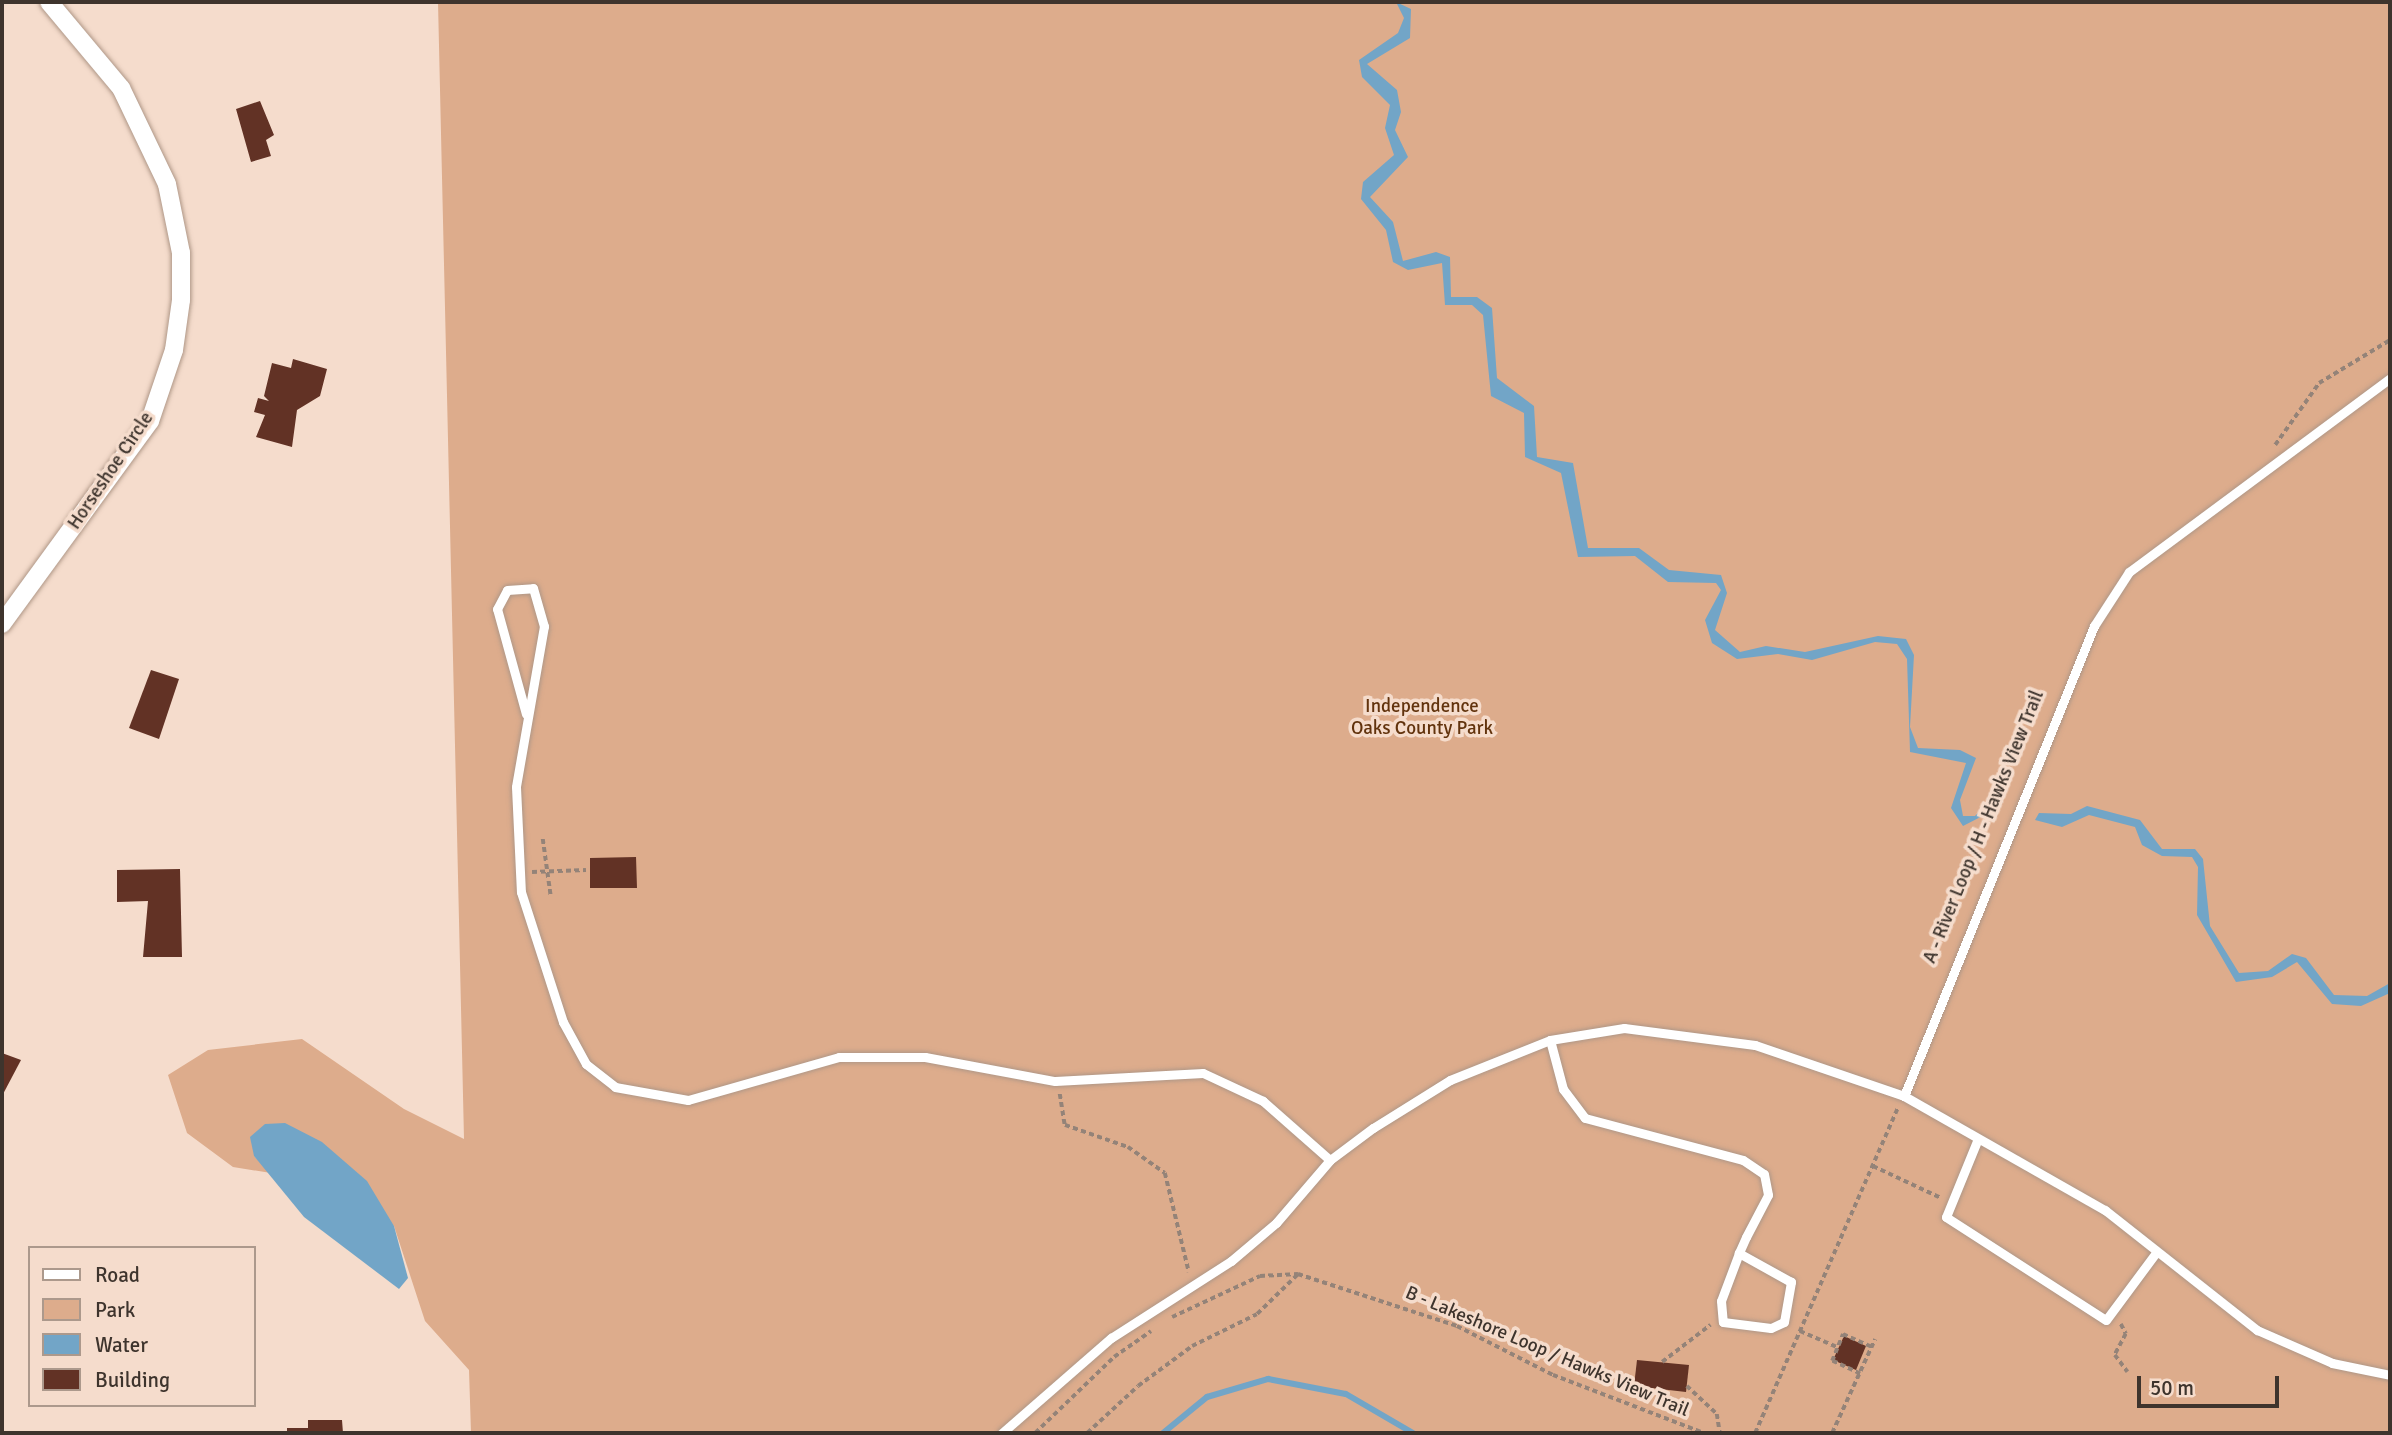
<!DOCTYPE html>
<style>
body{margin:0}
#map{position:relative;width:2392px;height:1435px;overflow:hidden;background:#f5dccc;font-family:Signika,sans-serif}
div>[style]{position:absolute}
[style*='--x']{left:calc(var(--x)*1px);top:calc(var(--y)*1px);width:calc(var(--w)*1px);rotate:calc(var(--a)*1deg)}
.green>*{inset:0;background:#ddac8c}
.water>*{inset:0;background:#72a5c7}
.stream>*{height:6px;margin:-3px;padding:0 3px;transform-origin:3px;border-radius:3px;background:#72a5c7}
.building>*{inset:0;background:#623225}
.path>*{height:3.5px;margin-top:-1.75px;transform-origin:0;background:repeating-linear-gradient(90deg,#948378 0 5px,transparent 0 8.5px)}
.roads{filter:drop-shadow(0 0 2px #af9787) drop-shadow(0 0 2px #af9787)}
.lane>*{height:9px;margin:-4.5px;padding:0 4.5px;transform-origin:4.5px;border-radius:4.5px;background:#fff}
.street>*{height:18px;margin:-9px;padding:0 9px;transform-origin:9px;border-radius:9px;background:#fff}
span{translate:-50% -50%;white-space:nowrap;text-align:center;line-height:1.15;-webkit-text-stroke:7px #f5dccc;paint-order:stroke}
.street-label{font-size:19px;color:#3e342d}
.park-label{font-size:19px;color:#62330d}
.frame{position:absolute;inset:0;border:4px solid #3e342d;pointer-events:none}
.legend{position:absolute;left:28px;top:1246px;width:228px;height:161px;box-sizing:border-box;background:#f5dccc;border:2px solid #ac998c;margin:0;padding:9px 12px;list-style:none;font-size:21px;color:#3e342d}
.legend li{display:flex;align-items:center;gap:14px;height:35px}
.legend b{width:35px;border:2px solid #ac998c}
.scale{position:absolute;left:2137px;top:1376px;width:142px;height:32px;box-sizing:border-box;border:4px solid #3e342d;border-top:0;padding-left:9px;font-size:21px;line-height:24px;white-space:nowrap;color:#3e342d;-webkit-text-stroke:5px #f5dccc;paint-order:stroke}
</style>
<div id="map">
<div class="green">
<div style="clip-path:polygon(438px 2px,2390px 2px,2390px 1433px,471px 1433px,469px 1370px,425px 1321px,394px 1226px,254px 1156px,271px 1173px,233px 1167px,187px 1133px,168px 1075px,208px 1050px,302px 1039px,404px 1109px,464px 1139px)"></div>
</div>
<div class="water">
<div style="clip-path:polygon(1396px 2px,1411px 9px,1410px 38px,1367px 64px,1397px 90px,1401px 112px,1395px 130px,1408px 157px,1370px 197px,1393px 222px,1403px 261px,1436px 252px,1450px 257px,1451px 297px,1477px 297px,1492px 308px,1497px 378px,1534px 406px,1537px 457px,1573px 463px,1588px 548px,1639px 548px,1669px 570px,1721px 575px,1727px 593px,1715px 630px,1740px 652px,1766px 646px,1805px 652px,1878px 636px,1906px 639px,1914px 655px,1910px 727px,1918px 748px,1960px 750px,1976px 758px,1960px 800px,1963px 816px,1975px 816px,1990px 800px,2003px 801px,2000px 807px,1963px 826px,1951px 808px,1966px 763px,1910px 752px,1907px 659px,1897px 644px,1875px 642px,1812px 660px,1778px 654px,1737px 659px,1712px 643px,1705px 620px,1721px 590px,1716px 583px,1668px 582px,1635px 556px,1578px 557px,1561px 473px,1525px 457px,1524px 413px,1491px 396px,1483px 315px,1472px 305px,1445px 305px,1442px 263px,1408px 270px,1393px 262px,1386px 230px,1361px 199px,1363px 182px,1394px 155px,1385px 128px,1390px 105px,1362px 77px,1359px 60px,1398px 33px,1404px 18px)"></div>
<div style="clip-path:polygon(2087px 806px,2140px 820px,2162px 849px,2195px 849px,2203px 859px,2210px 926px,2239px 973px,2268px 971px,2292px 954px,2306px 958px,2334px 995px,2367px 996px,2390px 983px,2390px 993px,2361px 1006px,2332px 1004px,2297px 962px,2272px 977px,2236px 982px,2197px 915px,2198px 867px,2192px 857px,2162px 856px,2142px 845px,2135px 827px,2089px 815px,2062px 827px,2035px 820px,2039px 813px,2071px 814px)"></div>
<div style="clip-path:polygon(285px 1123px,322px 1142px,367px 1181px,394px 1226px,408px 1278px,399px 1289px,304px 1217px,254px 1156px,250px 1137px,265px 1124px)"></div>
</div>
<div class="stream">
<div style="--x:1163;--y:1433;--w:57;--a:-39.3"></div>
<div style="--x:1207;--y:1397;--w:64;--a:-16.4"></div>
<div style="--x:1268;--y:1379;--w:79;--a:10.9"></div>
<div style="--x:1346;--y:1394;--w:78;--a:30.2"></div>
</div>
<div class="building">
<div style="clip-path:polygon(260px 101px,274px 135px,266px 140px,271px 156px,251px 162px,236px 109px)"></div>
<div style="clip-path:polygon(293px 359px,327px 369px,320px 396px,297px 410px,292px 447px,256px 437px,265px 415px,254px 412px,258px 398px,269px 401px,264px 396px,272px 363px,291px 368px)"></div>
<div style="clip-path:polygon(151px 670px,179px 679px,159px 739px,129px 728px)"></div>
<div style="clip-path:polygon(636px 857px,637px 888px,590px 888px,590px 858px)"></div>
<div style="clip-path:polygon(180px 869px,182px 957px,143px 957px,148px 901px,117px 902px,117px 870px)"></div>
<div style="clip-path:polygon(2px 1053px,21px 1060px,2px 1096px)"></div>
<div style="clip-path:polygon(1844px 1336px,1866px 1346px,1856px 1370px,1833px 1360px)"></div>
<div style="clip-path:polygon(1637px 1360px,1689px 1365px,1686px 1392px,1634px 1386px)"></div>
<div style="clip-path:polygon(308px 1420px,342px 1420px,343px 1433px,287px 1433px,287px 1428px,308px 1428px)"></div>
</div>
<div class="path">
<div style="--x:2275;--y:445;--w:76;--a:-54.6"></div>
<div style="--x:2319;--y:383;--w:83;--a:-31.2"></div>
<div style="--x:543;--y:839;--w:59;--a:82.1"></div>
<div style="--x:532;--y:872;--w:54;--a:-2.1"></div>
<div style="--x:1060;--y:1094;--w:31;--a:81"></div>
<div style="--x:1065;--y:1125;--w:67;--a:19.2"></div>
<div style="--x:1128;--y:1147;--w:45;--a:35.1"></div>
<div style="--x:1165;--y:1173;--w:102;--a:76.4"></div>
<div style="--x:1873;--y:1166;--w:75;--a:25.2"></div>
<div style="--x:1172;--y:1317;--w:97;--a:-25"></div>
<div style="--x:1260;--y:1276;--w:38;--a:-3"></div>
<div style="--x:1298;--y:1274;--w:167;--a:18.1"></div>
<div style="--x:1457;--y:1326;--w:108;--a:27"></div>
<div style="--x:1553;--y:1375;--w:162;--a:21"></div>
<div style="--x:2121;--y:1324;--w:11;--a:63"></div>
<div style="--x:2126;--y:1334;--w:24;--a:118"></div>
<div style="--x:2115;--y:1355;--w:21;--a:53"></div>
<div style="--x:1800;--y:1331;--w:40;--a:23.4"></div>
<div style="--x:1662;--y:1362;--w:61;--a:-37.6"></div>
<div style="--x:1860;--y:1374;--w:31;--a:-155"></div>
<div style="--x:1832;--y:1361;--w:29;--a:-68"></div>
<div style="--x:1843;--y:1334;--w:32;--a:24"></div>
<div style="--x:1687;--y:1386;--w:41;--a:43"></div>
<div style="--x:1717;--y:1414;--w:19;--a:81"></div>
<div style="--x:1035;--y:1433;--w:110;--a:-43.9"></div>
<div style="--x:1114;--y:1357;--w:45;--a:-35.1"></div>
<div style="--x:1087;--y:1433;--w:69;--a:-42.7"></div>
<div style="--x:1138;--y:1386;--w:67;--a:-36.5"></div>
<div style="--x:1192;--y:1346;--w:72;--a:-26.2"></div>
<div style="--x:1257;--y:1314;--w:56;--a:-44.3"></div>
<div style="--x:1755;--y:1433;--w:355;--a:-66.3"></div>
<div style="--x:1832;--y:1433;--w:103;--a:-65.4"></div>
<div style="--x:2389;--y:1433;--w:1;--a:0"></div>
</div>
<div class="roads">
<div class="lane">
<div style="--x:526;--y:714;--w:109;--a:-105.4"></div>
<div style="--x:497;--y:609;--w:21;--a:-62"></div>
<div style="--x:507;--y:590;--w:26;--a:-4"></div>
<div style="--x:533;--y:588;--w:40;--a:74"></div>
<div style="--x:544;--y:626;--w:163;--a:99.9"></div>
<div style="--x:516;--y:787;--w:105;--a:87.3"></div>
<div style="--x:521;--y:892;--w:137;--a:72.1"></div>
<div style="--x:563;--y:1022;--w:48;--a:61.3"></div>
<div style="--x:586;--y:1064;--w:37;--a:38"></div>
<div style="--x:615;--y:1087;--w:74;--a:10.1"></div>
<div style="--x:688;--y:1100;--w:157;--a:-15.9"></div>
<div style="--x:839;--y:1057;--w:86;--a:0"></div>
<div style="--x:925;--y:1057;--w:132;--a:10.5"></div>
<div style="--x:1055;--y:1081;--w:148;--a:-3.1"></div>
<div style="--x:1203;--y:1073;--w:66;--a:25"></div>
<div style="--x:1263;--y:1101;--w:89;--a:41.4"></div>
<div style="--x:1550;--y:1040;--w:51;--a:75.1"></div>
<div style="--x:1563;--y:1089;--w:36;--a:53"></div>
<div style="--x:1585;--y:1118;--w:163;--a:14.9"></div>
<div style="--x:1743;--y:1160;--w:25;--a:34"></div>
<div style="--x:1764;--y:1174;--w:21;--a:79"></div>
<div style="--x:1768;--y:1195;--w:47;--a:117.6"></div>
<div style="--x:1746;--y:1237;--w:17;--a:114"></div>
<div style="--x:1739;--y:1253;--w:51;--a:110.6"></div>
<div style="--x:1721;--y:1301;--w:21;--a:85"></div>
<div style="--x:1723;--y:1322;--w:48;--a:7.1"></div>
<div style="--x:1771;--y:1328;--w:14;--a:-25"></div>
<div style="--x:1784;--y:1322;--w:41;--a:-80.1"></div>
<div style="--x:1791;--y:1282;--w:60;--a:-150.9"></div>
<div style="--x:1904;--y:1096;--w:507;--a:-67.99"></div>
<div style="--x:2094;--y:626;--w:64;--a:-57.1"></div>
<div style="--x:2129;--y:572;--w:325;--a:-36.6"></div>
<div style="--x:1977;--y:1141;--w:82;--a:112.2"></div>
<div style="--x:1946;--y:1217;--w:190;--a:32.8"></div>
<div style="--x:2106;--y:1320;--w:82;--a:-53.4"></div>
<div style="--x:1002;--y:1433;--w:145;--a:-41.1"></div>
<div style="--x:1111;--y:1338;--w:143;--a:-32.7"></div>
<div style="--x:1231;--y:1261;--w:59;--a:-40.2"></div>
<div style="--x:1276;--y:1223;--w:83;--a:-49.4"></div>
<div style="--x:1330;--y:1160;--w:54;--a:-36.7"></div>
<div style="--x:1373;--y:1128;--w:91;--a:-31.9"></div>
<div style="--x:1450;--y:1080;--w:108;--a:-21.8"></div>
<div style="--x:1550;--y:1040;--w:75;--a:-9.2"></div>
<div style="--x:1624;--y:1028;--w:132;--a:7.4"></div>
<div style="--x:1755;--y:1045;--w:157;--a:18.9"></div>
<div style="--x:1904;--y:1096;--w:231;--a:29.6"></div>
<div style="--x:2105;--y:1210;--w:194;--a:38.3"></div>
<div style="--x:2257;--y:1330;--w:82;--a:23.7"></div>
<div style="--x:2332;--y:1363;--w:59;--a:11.7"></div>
</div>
<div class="street">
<div style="--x:2;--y:624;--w:251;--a:-53.9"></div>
<div style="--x:150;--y:421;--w:75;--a:-71.3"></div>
<div style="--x:174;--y:350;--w:50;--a:-82"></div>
<div style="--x:181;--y:300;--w:47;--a:-90"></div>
<div style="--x:181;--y:253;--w:70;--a:-101.5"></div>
<div style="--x:167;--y:184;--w:106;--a:-115.6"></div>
<div style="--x:121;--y:88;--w:112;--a:-129.9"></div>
</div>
</div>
<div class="street-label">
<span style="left:111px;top:471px;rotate:-56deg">Horseshoe Circle</span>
<span style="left:1984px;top:827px;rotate:-68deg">A - River Loop / H - Hawks View Trail</span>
<span style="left:1547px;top:1352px;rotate:23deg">B - Lakeshore Loop / Hawks View Trail</span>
</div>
<div class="park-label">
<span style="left:1422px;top:718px">Independence<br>Oaks County Park</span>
</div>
<div class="frame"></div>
<ul class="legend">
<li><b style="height:9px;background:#fff"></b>Road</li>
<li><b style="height:19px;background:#ddac8c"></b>Park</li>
<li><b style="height:19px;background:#72a5c7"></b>Water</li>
<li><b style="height:19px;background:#623225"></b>Building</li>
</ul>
<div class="scale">50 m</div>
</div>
